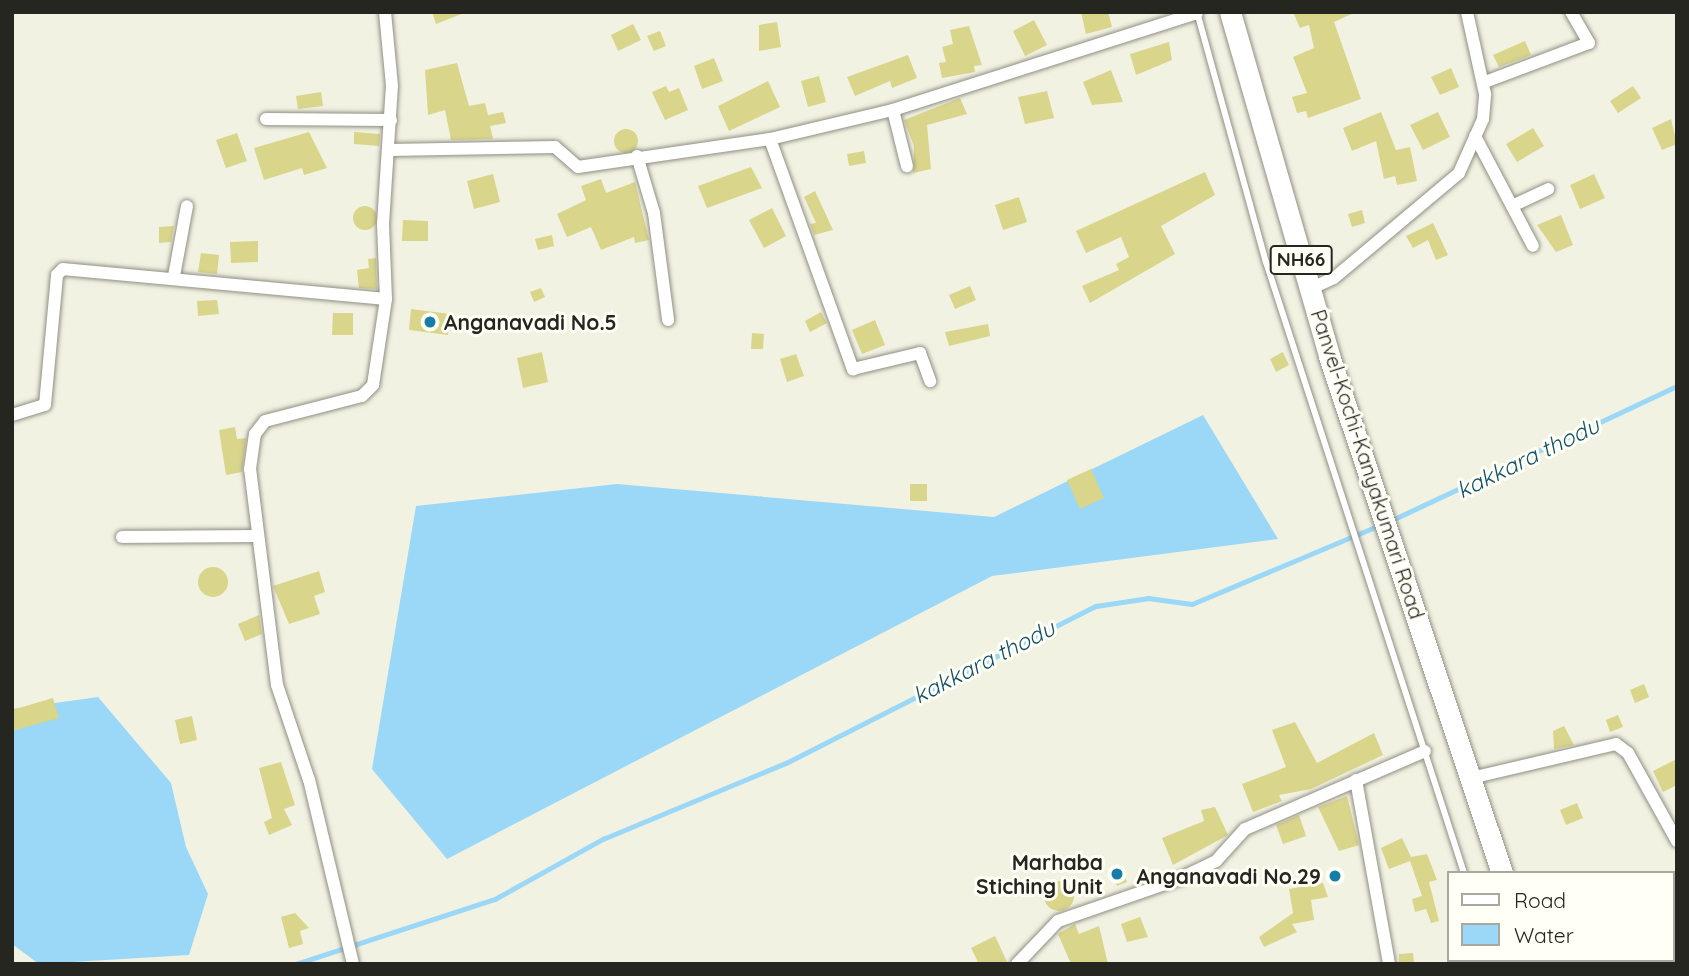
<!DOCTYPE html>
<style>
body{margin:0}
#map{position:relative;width:1689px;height:976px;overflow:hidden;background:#f2f2e3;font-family:Quicksand,sans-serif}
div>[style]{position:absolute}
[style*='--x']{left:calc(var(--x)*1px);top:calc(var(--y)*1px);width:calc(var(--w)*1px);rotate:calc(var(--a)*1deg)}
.built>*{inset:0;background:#e8e8d1}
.water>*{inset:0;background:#9bd7f7}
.stream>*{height:4.5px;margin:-2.25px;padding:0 2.25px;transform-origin:2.25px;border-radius:2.25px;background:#9bd7f7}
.building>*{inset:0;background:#d9d58b}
.round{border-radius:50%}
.roads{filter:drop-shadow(0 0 2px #908f82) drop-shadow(0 0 2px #908f82)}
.service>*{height:6px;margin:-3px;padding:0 3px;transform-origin:3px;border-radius:3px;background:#fff}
.minor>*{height:12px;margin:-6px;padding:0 6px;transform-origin:6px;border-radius:6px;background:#fff}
.trunk>*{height:21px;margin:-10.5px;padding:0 10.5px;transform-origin:10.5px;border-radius:10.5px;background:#fff}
.dots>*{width:19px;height:19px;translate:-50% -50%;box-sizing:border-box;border:4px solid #fffff6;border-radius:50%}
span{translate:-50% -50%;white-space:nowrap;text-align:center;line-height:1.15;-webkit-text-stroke:6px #fffff6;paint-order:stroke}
.shield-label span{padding:2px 5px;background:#fffff6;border:2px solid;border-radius:5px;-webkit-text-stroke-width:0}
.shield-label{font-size:19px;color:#262621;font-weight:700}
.poi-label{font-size:21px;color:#262621;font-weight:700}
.left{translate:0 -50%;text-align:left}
.right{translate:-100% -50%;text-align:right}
.street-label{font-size:21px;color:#262621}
.water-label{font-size:23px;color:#13506c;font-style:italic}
.frame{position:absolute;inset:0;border:14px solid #262621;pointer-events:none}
.legend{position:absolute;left:1447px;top:871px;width:228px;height:91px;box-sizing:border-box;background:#fffff6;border:2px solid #a8a8a1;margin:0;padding:9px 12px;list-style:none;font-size:21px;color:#262621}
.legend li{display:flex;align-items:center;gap:14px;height:35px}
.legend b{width:35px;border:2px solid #a8a8a1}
</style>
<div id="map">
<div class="built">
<div style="clip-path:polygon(1677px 900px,1677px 964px,1659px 964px,1673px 960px)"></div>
</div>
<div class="water">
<div style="clip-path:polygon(1203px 415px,1278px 539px,992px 576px,447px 859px,372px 769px,416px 506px,617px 484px,994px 517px)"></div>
<div style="clip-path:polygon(98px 697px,171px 783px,186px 847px,208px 894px,189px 955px,39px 964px,12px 944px,12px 709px)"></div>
</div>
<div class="stream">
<div style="--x:1390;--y:521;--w:317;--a:-25.2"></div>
<div style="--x:296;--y:964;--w:209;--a:-18.1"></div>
<div style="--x:495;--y:899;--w:124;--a:-29.1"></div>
<div style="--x:603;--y:839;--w:198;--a:-22.6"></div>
<div style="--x:786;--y:763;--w:347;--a:-26.9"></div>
<div style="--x:1096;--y:606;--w:53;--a:-8.7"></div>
<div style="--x:1148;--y:598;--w:44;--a:7.8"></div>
<div style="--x:1192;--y:604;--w:202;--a:-22.8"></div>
</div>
<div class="building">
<div style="clip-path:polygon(432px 12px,464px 12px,464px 13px,436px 24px)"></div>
<div style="clip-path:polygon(1081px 12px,1108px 12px,1112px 27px,1086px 34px)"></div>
<div style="clip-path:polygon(1293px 12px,1356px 12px,1334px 22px,1361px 99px,1308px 118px,1306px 111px,1297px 113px,1292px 97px,1307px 93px,1293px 57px,1314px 48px,1309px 25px,1300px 28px)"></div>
<div style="clip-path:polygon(1034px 20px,1047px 45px,1025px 56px,1013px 31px)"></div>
<div style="clip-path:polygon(777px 22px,781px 47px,759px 51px,759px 25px)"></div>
<div style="clip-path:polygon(633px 24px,641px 40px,618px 51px,611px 35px)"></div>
<div style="clip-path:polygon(969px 26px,982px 65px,974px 66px,975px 72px,942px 78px,939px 63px,946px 62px,942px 47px,953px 44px,950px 30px)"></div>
<div style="clip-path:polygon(660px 31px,666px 46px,654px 51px,647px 36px)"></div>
<div style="clip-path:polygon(1525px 41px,1531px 55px,1499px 67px,1493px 55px)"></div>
<div style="clip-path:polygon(1169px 42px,1172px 60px,1136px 75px,1130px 54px)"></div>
<div style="clip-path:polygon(908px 55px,917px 78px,892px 88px,890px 81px,855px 96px,847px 77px)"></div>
<div style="clip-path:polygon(714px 58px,723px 81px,702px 89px,694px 66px)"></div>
<div style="clip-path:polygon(457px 63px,469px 106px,485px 103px,488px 115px,503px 112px,506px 123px,490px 126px,493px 139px,451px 140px,445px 110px,428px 115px,425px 70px)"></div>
<div style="clip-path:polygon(1451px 68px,1459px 87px,1440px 95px,1431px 77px)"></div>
<div style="clip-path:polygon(1111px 70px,1123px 102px,1092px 105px,1083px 82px)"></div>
<div style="clip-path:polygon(819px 76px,826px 102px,808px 107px,801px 81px)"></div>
<div style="clip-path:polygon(768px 81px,780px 107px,729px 131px,718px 106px)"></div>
<div style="clip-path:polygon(666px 86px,669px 92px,679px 88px,688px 110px,665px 120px,652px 92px)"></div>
<div style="clip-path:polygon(1633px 86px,1641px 98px,1618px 113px,1610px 101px)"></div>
<div style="clip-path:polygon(1047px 91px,1054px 118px,1025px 124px,1018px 97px)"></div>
<div style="clip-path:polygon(321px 92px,323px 106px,298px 109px,296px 96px)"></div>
<div style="clip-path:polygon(960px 98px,967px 114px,927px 125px,931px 169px,913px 173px,914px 146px,904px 120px)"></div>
<div style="clip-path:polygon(1381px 112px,1396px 150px,1410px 147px,1417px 181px,1397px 185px,1395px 176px,1384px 179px,1376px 141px,1352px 151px,1343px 128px)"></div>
<div style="clip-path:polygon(1438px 112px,1450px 137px,1423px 150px,1410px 125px)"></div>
<div style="clip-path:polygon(1671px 119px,1677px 144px,1662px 150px,1652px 128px)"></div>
<div style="clip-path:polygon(1533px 128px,1544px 146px,1517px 162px,1506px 144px)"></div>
<div class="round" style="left:614px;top:129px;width:24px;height:24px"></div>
<div style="clip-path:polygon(309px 132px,327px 168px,304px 175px,302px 168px,264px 180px,254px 148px)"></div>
<div style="clip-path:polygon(354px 132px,380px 134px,379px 146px,354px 144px)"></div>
<div style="clip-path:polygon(237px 133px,247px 161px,226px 168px,216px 140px)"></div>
<div style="clip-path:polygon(864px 151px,866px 163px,849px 166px,847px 154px)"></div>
<div style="clip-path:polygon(751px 167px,762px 188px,707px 208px,698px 186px)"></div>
<div style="clip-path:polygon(1205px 172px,1215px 195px,1161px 226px,1175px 254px,1090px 303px,1082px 286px,1119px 270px,1116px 264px,1129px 257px,1121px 237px,1086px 253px,1076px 231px)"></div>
<div style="clip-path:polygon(493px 174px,500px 202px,474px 209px,467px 181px)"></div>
<div style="clip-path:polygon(1594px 174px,1605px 198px,1580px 209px,1570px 185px)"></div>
<div style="clip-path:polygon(601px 179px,606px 193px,635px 182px,649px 240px,635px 243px,634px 237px,601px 250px,591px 227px,567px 237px,557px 214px,586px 200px,581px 186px)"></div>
<div style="clip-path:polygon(815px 191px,833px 230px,814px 235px,810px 224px,816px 223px,804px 197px)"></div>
<div style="clip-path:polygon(1019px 197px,1027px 222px,1003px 230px,995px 205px)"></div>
<div class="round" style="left:353px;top:206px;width:24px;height:24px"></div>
<div style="clip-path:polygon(772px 208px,786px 236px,764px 248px,749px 220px)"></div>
<div style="clip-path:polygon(1362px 210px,1365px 223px,1352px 227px,1348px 214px)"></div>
<div style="clip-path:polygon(1561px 215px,1573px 245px,1556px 252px,1537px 225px)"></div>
<div style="clip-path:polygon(403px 220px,428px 221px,428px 241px,402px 241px)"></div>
<div style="clip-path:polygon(1433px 223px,1448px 255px,1436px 260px,1428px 240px,1413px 248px,1406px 236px)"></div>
<div style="clip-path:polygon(174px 226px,171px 242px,159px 243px,159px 227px)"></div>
<div style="clip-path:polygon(552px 235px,554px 246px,538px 250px,535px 239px)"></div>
<div style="clip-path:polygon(258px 241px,258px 262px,231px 263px,230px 242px)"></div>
<div style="clip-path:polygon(201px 253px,219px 255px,217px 274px,198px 272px)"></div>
<div style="clip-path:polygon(376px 258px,377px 289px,359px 288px,357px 270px,369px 268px,368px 259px)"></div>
<div style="clip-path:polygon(970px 286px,976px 300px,955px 309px,949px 295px)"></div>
<div style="clip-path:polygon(541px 288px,545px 297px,534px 302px,530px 292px)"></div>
<div style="clip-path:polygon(217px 300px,219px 314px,198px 316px,197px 301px)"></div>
<div style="clip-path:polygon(411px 309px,450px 314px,448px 335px,409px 330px)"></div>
<div style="clip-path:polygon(821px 312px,827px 323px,810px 332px,805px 321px)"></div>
<div style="clip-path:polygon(333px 313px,353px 313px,353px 335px,332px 335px)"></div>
<div style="clip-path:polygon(875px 320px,885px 345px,862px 354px,852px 330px)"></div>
<div style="clip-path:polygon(988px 324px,990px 336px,949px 346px,945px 332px)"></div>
<div style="clip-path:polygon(752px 333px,764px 334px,763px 349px,751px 349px)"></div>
<div style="clip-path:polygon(542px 352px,548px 382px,523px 388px,517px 358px)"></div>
<div style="clip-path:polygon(1283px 352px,1289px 365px,1276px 372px,1270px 359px)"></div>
<div style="clip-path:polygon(796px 354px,804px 376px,787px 382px,780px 359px)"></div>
<div style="clip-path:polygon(235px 427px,237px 439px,246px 438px,242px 472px,226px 475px,219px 430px)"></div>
<div style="clip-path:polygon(1091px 469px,1104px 498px,1080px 509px,1067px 480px)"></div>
<div style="clip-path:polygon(910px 484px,927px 484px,927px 501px,910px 501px)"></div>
<div class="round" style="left:198px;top:567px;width:30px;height:30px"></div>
<div style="clip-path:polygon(319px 571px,325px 592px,314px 596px,320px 614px,289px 624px,273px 586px)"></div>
<div style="clip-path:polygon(259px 615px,262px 634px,245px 641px,238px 624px)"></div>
<div style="clip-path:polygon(1644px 684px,1649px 697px,1635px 703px,1630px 690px)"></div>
<div style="clip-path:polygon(53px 698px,59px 718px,12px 731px,12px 710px)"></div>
<div style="clip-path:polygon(1618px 715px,1623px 727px,1610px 732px,1606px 720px)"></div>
<div style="clip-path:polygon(192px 716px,197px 740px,180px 744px,175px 720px)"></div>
<div style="clip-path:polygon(1295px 722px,1317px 763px,1374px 733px,1383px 755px,1311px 789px,1279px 795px,1282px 801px,1253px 812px,1242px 784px,1286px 767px,1272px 730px)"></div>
<div style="clip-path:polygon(1564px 726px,1574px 745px,1554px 749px,1553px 731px)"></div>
<div style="clip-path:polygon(1677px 759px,1677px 785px,1663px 792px,1653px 771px)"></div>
<div style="clip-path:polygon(281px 762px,295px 805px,284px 809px,292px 825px,269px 835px,264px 822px,272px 818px,259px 768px)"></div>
<div style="clip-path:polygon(1347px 796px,1359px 845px,1339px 851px,1318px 807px)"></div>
<div style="clip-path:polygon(1577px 803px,1583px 818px,1566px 825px,1560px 810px)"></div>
<div style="clip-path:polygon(1215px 807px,1228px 835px,1173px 865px,1162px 838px,1204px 821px,1201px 810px)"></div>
<div style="clip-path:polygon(1299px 815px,1306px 836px,1283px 844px,1276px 825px)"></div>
<div style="clip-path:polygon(1402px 838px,1411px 857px,1427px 854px,1437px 880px,1429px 882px,1439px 921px,1431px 923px,1426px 909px,1415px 912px,1412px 899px,1422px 896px,1410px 861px,1389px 869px,1381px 848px)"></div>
<div style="clip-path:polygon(1121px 867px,1127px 882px,1117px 886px,1111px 871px)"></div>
<div class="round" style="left:1044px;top:881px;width:30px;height:30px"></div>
<div style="clip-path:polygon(1323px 883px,1328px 897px,1311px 900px,1314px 920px,1292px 924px,1297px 932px,1264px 947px,1259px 937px,1293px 913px,1289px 889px)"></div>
<div style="clip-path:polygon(295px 913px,309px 928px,300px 931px,303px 944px,289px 948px,281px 917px)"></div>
<div style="clip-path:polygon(1140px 917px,1148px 937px,1127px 942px,1121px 924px)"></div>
<div style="clip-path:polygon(1075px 924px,1079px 934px,1099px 926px,1108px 964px,1071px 964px,1058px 934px)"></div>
<div style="clip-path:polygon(995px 936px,1008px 964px,979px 964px,971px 948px)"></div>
<div style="clip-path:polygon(1413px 953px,1414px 964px,1399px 964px,1399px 954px)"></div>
</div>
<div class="roads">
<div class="service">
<div style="--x:1197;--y:12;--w:259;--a:74.6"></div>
<div style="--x:1266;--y:262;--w:642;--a:72.04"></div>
<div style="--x:1493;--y:960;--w:4;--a:76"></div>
</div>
<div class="minor">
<div style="--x:1485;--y:82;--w:111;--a:-20.6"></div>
<div style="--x:1589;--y:43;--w:36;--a:-120"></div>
<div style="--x:893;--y:110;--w:58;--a:76"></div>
<div style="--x:266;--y:119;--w:125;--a:0.5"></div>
<div style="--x:1475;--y:136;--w:124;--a:62.2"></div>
<div style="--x:770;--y:139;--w:245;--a:70.2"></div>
<div style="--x:853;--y:369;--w:69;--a:-13.4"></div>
<div style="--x:920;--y:353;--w:30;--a:70"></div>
<div style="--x:389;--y:150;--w:166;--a:-1"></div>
<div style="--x:555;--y:147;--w:30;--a:41"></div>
<div style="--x:578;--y:167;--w:194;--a:-8.3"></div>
<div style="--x:770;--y:139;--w:126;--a:-13.3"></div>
<div style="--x:893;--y:110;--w:319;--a:-17.7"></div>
<div style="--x:637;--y:156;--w:59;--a:73.4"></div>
<div style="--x:654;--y:213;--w:108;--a:82.5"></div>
<div style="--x:1512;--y:206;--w:40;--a:-25"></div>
<div style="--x:174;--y:276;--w:71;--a:-79.5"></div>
<div style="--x:1310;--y:289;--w:26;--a:-25"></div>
<div style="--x:1334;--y:278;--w:163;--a:-40"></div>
<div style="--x:1459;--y:173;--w:59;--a:-66"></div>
<div style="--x:1483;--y:119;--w:25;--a:-85"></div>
<div style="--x:1485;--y:94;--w:84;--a:-102.4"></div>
<div style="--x:12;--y:415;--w:34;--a:-17"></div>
<div style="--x:45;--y:405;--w:131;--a:-84.7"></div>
<div style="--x:57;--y:275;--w:8;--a:-45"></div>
<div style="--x:63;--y:269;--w:324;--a:5.3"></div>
<div style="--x:122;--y:537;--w:132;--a:-0.4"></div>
<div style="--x:1471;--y:778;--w:149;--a:-13.2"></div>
<div style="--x:1616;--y:744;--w:15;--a:37"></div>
<div style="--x:1628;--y:753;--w:101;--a:60.9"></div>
<div style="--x:1356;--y:780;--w:187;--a:79.8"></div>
<div style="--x:353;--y:964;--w:189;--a:-103.4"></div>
<div style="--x:309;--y:780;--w:100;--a:-108.6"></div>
<div style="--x:277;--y:685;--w:218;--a:-97.1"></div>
<div style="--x:250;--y:469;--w:35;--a:-82"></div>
<div style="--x:255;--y:434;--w:16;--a:-52"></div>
<div style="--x:265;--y:421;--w:100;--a:-14.5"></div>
<div style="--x:362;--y:396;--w:16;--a:-45"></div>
<div style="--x:373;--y:385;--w:87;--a:-81.4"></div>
<div style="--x:386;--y:299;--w:75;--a:-92.3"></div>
<div style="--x:383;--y:224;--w:138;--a:-86.3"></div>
<div style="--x:392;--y:86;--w:74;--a:-95.4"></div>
<div style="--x:1017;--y:964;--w:59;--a:-46.4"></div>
<div style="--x:1058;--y:921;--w:128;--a:-19.1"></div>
<div style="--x:1179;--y:879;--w:41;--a:-25.9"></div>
<div style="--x:1216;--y:861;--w:43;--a:-47.8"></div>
<div style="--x:1245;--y:829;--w:196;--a:-23.4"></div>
</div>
<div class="trunk">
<div style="--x:1230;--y:12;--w:358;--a:73.9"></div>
<div style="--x:1329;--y:356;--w:545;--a:71.5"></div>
<div style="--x:1525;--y:960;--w:4;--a:76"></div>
</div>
</div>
<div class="dots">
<div style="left:430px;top:322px;background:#177da8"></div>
<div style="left:1117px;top:874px;background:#177da8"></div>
<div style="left:1335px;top:876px;background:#177da8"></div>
</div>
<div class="shield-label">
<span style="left:1301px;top:260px">NH66</span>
</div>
<div class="poi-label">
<span class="left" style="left:444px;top:322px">Anganavadi No.5</span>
<span class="right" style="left:1103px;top:874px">Marhaba<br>Stiching Unit</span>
<span class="right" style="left:1321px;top:876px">Anganavadi No.29</span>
</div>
<div class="street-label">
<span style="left:1368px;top:464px;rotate:72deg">Panvel-Kochi-Kanyakumari Road</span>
</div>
<div class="water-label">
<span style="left:1528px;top:458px;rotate:-26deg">kakkara thodu</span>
<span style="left:984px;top:662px;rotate:-27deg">kakkara thodu</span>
</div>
<div class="frame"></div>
<ul class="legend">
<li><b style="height:9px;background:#fff"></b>Road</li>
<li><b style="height:19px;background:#9bd7f7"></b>Water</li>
</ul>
</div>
